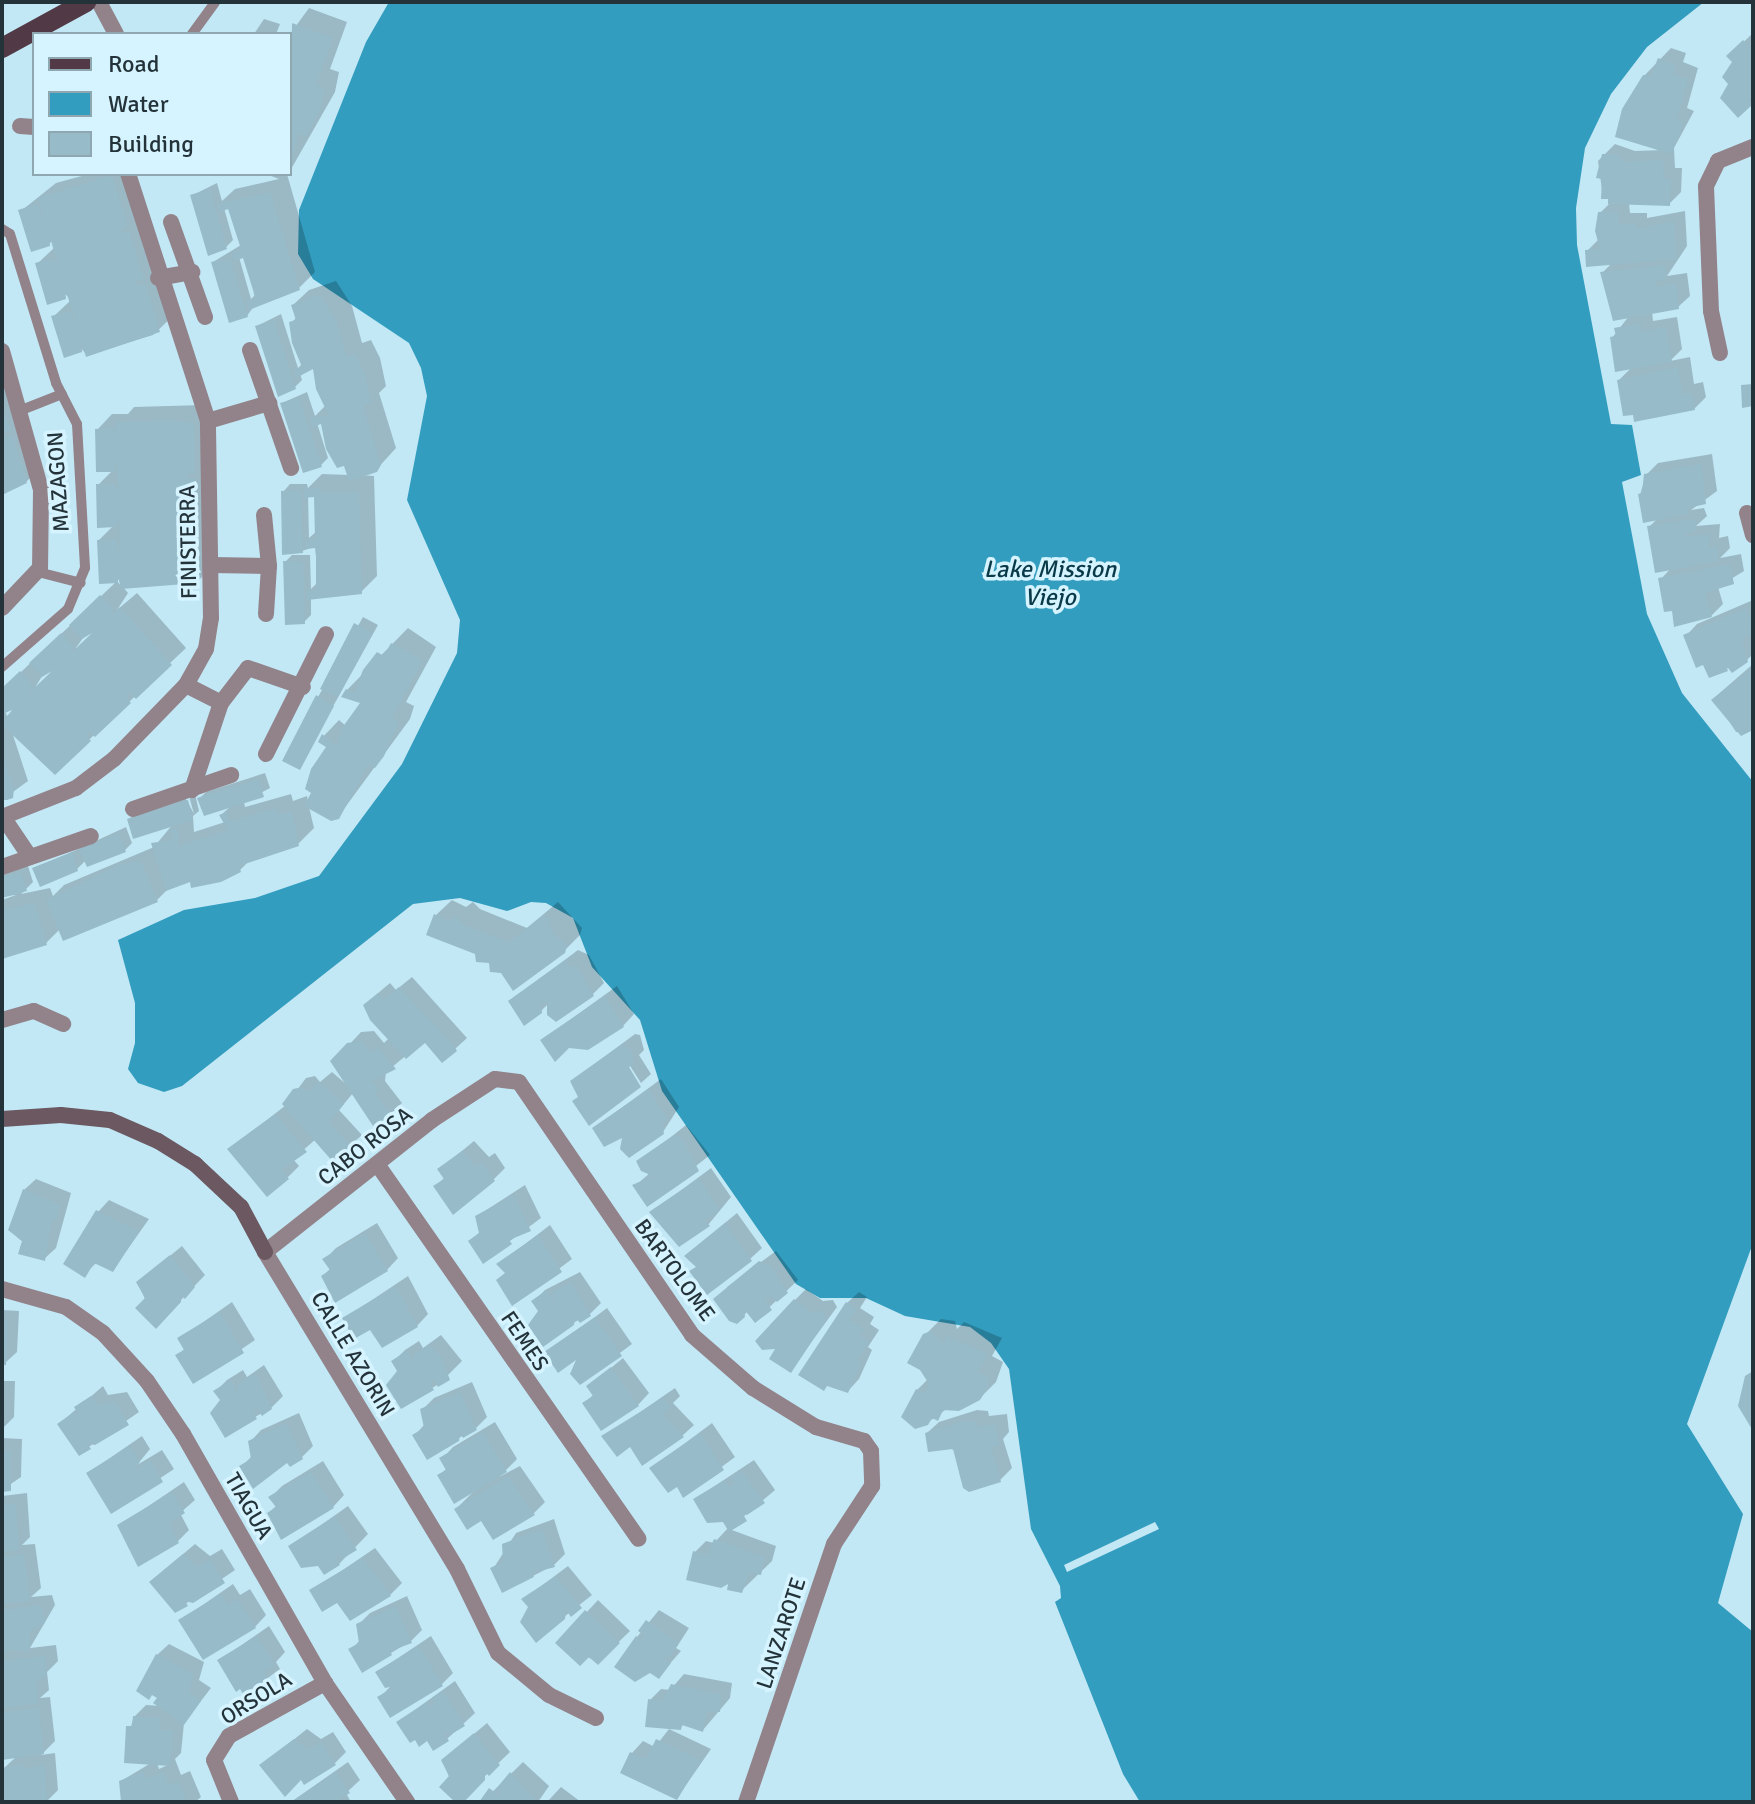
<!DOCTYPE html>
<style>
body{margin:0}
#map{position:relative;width:1755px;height:1804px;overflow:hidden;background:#c2e8f6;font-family:Signika,sans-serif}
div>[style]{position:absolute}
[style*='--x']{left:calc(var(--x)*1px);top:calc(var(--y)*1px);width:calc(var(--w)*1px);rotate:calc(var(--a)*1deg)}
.water>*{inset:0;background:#329dbe}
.pier>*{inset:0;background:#c2e8f6}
.shadow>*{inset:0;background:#0003}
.building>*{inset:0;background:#97bbc9}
.lane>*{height:10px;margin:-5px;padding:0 5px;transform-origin:5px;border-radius:5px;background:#92838a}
.street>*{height:16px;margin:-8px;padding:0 8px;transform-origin:8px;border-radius:8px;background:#92838a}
.secondary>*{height:16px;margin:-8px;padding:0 8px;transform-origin:8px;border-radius:8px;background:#6c5861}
.primary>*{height:20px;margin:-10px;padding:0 10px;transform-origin:10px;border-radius:10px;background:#513945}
span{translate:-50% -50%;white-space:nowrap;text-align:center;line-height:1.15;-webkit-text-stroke:7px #d5f4ff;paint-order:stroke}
.street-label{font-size:22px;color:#243339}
.water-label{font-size:24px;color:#0a3948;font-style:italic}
.frame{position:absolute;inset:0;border:4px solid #243339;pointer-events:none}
.legend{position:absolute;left:32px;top:32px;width:260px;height:144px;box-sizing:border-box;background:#d5f4ff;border:2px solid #8ea7b0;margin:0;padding:10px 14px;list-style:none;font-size:24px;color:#243339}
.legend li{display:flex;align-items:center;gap:16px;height:40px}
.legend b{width:40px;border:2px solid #8ea7b0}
</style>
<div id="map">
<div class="water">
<div style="clip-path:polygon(389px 2px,1704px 2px,1647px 47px,1611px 94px,1585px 148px,1576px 208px,1577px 245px,1611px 424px,1632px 425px,1641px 475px,1622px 482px,1647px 614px,1682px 693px,1753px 782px,1753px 1243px,1687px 1424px,1743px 1514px,1718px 1603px,1753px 1632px,1753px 1802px,1140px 1802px,1123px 1774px,1055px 1602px,1061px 1598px,1060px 1586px,1031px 1529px,1009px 1369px,991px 1343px,970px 1327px,905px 1316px,866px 1298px,820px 1298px,796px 1284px,662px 1091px,640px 1020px,592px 967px,573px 918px,546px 903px,531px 902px,507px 911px,460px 898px,413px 904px,182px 1086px,164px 1092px,138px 1083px,128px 1069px,135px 1043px,135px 1003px,118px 940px,184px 910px,255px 898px,319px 876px,402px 764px,457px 653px,460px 620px,407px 500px,427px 396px,421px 368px,409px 343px,313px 279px,298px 254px,299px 210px,366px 42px)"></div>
</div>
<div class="pier">
<div style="clip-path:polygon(1155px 1522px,1159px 1529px,1067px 1572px,1064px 1565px)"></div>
</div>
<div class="shadow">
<div style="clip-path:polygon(309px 8px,347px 22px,330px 69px,339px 72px,335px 92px,290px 171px,290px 34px)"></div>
<div style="clip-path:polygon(264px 19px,280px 24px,276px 34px,254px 34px)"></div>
<div style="clip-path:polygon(1753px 33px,1753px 101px,1738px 115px,1731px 83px,1734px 62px,1729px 56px)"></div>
<div style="clip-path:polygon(1671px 48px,1686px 53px,1683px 62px,1698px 68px,1687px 108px,1694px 111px,1674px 148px,1675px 168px,1682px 168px,1681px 192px,1669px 204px,1629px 203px,1630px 213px,1647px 213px,1647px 218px,1685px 211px,1687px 246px,1667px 276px,1687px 273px,1690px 296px,1678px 307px,1652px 312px,1653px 321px,1677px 317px,1682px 349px,1670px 361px,1690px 357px,1694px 384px,1703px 382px,1706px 397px,1694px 409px,1619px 380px,1632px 367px,1612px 338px,1629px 316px,1602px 273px,1612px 263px,1587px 251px,1598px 240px,1600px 213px,1610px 203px,1611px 197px,1603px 197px,1598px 161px,1615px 144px,1635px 151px,1663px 150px,1644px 76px)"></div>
<div style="clip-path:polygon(89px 174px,132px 174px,174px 315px,153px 335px,87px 355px,53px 317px,71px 300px,37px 264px,55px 247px,53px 240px,49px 244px,21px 211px,56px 183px)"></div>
<div style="clip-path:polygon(evenodd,266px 174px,287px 174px,315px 272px,299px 288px,254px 306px,247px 316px,213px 262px,241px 245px,230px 207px,224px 208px,233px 240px,226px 247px,193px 195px,217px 183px,222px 201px,235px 189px,279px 179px,266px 174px,245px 256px,256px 294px,251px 299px,239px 257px,245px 256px)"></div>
<div style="clip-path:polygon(evenodd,336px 281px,352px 306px,362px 343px,371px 340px,380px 358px,386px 386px,379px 393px,396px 448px,376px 470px,360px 475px,374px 476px,377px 576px,361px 592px,311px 597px,311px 615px,304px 622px,285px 562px,292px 555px,310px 555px,311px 589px,318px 582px,317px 546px,302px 551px,283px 492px,290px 484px,307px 484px,308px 488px,322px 474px,349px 475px,322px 421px,317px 423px,328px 458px,321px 465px,282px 403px,307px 392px,315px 416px,327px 404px,314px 366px,300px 374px,302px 380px,295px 387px,257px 326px,281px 314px,298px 368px,303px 363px,292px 322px,297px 317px,293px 305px,309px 290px,336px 281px,308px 495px,315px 495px,317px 531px,309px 538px,308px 495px)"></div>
<div style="clip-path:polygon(2px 336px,42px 466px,26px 482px,2px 490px)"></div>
<div style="clip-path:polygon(evenodd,203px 405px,213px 566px,197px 582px,123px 587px,128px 593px,117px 610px,137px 593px,186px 648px,55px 772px,12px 732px,28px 781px,2px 800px,2px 690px,117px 581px,122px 587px,122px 576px,117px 581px,99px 540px,114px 525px,98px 485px,113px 470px,97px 430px,112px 414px,128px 414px,134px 407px,203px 405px,99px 629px,78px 649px,76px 648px,85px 635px,99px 629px,203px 405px,57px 666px,37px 687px,36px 686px,44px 673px,57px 666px,203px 405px,18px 705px,7px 716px,5px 711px,18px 705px)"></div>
<div style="clip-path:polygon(1712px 454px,1717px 491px,1691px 510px,1704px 508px,1707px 516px,1696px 526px,1720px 524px,1719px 538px,1728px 536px,1730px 548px,1720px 558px,1741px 554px,1744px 571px,1718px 587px,1723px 604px,1711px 616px,1673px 609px,1661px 579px,1671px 568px,1649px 527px,1658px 518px,1640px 495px,1646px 475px,1658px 463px)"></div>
<div style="clip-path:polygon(1753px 600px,1753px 654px,1747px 660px,1726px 669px,1686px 636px,1697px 624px)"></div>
<div style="clip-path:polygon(363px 617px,378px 625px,299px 768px,318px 697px)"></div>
<div style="clip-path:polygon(408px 628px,436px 647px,406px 702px,414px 706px,410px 719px,338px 817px,309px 807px,314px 828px,298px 844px,250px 860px,240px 870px,191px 880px,169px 888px,157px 900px,60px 929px,46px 943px,2px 957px,2px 900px,16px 895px,2px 896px,2px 874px,28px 866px,33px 882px,21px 894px,50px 888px,53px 896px,64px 885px,154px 847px,173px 824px,129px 819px,137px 812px,185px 797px,194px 814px,189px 796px,195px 794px,199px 811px,193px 816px,194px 832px,225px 822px,221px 815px,231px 806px,199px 799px,206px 792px,265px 773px,270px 788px,244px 802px,245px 807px,291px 794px,293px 801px,307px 796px,308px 802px,329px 746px,319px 741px,339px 720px,346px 726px,364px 701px,347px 690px)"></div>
<div style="clip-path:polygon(1753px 664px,1753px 726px,1746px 733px,1736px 732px,1714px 698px)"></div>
<div style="clip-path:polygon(126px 827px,132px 843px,125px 850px,86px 860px,77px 869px,35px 869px)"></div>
<div style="clip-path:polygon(452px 900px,466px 907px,473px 902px,480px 909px,527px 928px,558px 902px,582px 928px,580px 935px,564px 951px,502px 972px,436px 915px)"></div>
<div style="clip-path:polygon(578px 950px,589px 955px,604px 983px,593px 994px,550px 1002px,541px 1011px,510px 1001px)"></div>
<div style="clip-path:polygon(412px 977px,467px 1038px,455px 1049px,425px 1040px,386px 1072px,385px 1081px,402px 1103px,391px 1114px,353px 1093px,339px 1110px,362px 1135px,334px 1160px,316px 1139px,293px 1159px,299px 1166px,287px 1178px,230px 1149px,286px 1105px,306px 1078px,315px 1076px,320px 1082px,332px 1072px,346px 1084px,333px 1062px,361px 1032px,374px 1031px,384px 1043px,389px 1038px,377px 994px,390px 983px,396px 990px)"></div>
<div style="clip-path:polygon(617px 986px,634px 1014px,623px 1026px,542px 1040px)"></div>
<div style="clip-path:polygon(635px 1034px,640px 1035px,644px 1050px,639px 1055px,651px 1074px,641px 1083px,625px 1058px,572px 1081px)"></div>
<div style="clip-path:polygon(661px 1079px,679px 1107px,663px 1132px,624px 1135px,594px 1128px)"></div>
<div style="clip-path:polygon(686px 1125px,710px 1155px,647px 1204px,635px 1186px,651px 1172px,651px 1153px)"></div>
<div style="clip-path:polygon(474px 1141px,489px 1157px,495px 1153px,505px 1168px,494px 1179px,436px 1186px,445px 1177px,440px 1169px)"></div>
<div style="clip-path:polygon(711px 1168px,731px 1197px,708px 1225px,652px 1212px)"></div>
<div style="clip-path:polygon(36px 1179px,71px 1193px,56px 1248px,44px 1259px,17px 1237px,24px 1190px)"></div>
<div style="clip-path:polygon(525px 1185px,541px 1218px,483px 1261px,470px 1242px,481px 1231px,477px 1216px)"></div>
<div style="clip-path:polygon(109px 1200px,149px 1219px,113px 1270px,97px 1262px,84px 1275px,98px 1212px)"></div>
<div style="clip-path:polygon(737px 1213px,762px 1248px,750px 1259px,698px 1265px,686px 1255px)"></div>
<div style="clip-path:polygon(377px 1223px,398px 1258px,387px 1270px,323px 1276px,331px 1268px,324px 1260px,336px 1248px)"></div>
<div style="clip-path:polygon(550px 1225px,572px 1259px,513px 1303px,506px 1272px,499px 1264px)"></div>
<div style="clip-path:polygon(182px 1246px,205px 1275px,156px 1326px,138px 1282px)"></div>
<div style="clip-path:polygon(776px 1251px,798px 1280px,756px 1320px,748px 1311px,744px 1315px,727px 1287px)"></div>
<div style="clip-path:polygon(580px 1272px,601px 1303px,590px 1314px,573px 1323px,540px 1311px,534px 1301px,545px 1290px)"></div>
<div style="clip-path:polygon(408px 1276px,428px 1314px,417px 1326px,370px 1328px,345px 1318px)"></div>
<div style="clip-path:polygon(806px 1289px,823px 1301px,833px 1300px,837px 1307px,791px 1370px,780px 1347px,758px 1344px,771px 1324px)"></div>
<div style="clip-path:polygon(859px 1292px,867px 1297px,860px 1308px,874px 1317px,870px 1324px,879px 1330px,868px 1347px,872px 1350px,859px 1379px,848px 1391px,847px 1303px)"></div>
<div style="clip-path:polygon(232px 1302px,255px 1340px,193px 1382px,178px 1356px,185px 1348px,179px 1339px)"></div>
<div style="clip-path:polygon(607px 1308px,632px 1344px,581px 1382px,583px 1353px,547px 1353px)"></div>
<div style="clip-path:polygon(2px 1310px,19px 1311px,17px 1352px,5px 1363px)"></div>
<div style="clip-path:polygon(941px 1319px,955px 1321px,957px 1329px,964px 1322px,1002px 1338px,992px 1356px,1003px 1362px,996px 1382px,979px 1399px,948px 1408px,927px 1423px,917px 1390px,928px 1379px,925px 1335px)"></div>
<div style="clip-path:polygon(441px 1335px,462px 1361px,439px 1384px,432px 1388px,400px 1371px,394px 1361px,405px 1350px,419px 1341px,423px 1348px)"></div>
<div style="clip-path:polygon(623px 1358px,649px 1393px,638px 1405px,585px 1403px,594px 1394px,589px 1386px)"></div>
<div style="clip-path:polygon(264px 1365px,283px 1396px,271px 1408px,255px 1417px,222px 1400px,216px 1391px,227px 1380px,243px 1370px,247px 1377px)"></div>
<div style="clip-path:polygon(2px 1381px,15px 1381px,14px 1417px,2px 1429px)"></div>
<div style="clip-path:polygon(472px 1382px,487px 1417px,476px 1428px,457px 1439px,415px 1435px,425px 1424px,422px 1410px,434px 1398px)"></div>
<div style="clip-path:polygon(103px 1386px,108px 1395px,127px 1392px,139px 1412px,80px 1453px,59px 1424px)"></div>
<div style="clip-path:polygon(675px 1388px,680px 1396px,673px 1403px,694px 1425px,682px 1436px,630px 1445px,604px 1437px)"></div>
<div style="clip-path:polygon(977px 1410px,988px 1411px,989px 1416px,1007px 1414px,1009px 1432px,1003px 1439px,1012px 1468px,1000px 1480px,927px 1433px,939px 1422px)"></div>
<div style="clip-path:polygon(299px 1413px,313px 1446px,301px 1458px,242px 1466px,253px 1455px,250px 1442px,261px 1430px)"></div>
<div style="clip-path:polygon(495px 1422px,517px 1459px,499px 1477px,520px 1466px,545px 1502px,534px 1513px,482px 1518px,456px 1509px,474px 1491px,440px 1475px,447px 1468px,442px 1459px,453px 1447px)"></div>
<div style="clip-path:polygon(712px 1423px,735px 1457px,684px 1495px,678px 1484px,652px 1468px)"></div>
<div style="clip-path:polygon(142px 1436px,150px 1449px,137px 1465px,162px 1450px,174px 1469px,111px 1511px,88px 1473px)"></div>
<div style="clip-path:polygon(2px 1438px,22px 1439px,21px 1477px,2px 1490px)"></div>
<div style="clip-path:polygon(754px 1460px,775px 1490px,729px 1529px,776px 1546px,772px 1561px,741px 1591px,695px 1552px,706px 1541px,714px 1543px,729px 1527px,695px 1499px)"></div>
<div style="clip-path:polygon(323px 1461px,344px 1495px,333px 1507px,269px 1513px,277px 1505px,271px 1497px,282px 1486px)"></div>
<div style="clip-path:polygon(184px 1482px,195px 1500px,180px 1513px,189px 1530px,178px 1541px,119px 1526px)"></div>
<div style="clip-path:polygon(27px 1493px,30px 1537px,22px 1545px,35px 1544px,41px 1588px,31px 1597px,52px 1595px,55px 1605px,30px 1648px,56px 1645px,58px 1661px,47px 1672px,49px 1690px,40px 1698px,50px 1697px,55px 1741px,41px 1755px,55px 1753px,58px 1790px,46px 1802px,63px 1802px,2px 1802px,3px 1769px,17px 1756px,2px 1758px,2px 1496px)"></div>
<div style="clip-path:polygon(348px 1506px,368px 1534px,339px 1564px,319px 1564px,290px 1547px)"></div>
<div style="clip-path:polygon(554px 1519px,565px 1554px,554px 1565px,533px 1576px,493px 1569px,516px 1533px)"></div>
<div style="clip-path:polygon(195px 1544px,210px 1556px,222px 1549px,235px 1570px,175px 1611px,163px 1571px)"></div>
<div style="clip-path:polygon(375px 1548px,402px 1583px,390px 1595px,350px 1619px,337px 1601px,312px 1591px)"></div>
<div style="clip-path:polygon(568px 1566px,592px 1595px,564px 1617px,530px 1607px,524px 1599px)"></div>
<div style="clip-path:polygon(233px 1584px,240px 1595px,250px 1589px,266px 1615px,255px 1627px,181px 1620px)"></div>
<div style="clip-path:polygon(407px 1596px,422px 1630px,411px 1641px,391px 1653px,351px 1650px,361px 1639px,358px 1625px,370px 1613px)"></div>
<div style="clip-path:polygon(598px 1600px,630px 1631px,598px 1662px,558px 1643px)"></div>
<div style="clip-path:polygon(659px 1610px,689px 1628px,676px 1648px,681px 1651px,659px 1676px,637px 1637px)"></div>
<div style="clip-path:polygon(269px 1626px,285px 1652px,276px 1662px,280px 1669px,246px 1694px,220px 1660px)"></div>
<div style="clip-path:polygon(431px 1636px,453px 1673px,442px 1684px,380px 1697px,393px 1684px,377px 1672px)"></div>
<div style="clip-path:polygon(evenodd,169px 1644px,204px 1662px,199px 1680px,211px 1688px,184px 1723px,181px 1753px,175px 1759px,181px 1775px,190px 1771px,201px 1797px,195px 1802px,123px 1802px,121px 1781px,151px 1763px,126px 1761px,125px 1745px,134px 1717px,146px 1705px,161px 1706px,157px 1655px,169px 1644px,157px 1763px,170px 1764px,159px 1769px,157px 1763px)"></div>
<div style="clip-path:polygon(684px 1674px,732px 1683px,730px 1698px,703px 1730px,684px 1724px,680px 1728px,650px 1700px,661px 1689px,670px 1690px)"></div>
<div style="clip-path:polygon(455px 1681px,475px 1713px,447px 1739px,427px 1739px,398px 1722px)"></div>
<div style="clip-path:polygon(487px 1723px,510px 1752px,458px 1802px,443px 1760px)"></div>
<div style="clip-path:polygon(307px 1729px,321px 1739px,333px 1732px,346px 1752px,334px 1764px,302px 1777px,262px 1765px)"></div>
<div style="clip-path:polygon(669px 1729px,711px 1749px,677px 1798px,632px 1753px,643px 1741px,655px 1747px)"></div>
<div style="clip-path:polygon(348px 1762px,360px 1780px,346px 1793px,351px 1802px,336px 1802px,331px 1793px,332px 1802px,291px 1802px)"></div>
<div style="clip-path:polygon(523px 1762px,549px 1786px,538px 1802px,482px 1802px)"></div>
<div style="clip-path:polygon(561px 1787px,581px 1802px,547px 1802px)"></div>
</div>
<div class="building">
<div style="clip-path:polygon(292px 23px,333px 38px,316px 85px,325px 88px,320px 110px,307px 136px,299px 134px,290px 165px)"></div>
<div style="clip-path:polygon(1743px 40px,1753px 51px,1753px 95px,1748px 100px,1752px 105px,1738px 118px,1720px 98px,1728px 84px,1722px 77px,1732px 62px,1726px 56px)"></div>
<div style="clip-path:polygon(1658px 58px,1676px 65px,1673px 74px,1688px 79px,1677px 120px,1684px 122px,1671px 154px,1615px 137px,1622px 109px,1643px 75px,1651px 76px)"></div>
<div style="clip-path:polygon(1602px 154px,1618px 154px,1623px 162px,1663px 160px,1664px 178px,1671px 179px,1670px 206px,1608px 204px,1608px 199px,1601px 199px,1602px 179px,1596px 178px)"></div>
<div style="clip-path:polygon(105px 177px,113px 178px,128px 226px,121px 228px,122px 234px,129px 231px,144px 279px,136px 281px,138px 286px,146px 284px,160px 332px,86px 357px,81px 340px,82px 352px,64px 358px,51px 316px,69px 311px,75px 321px,65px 287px,66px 299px,47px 305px,35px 263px,53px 258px,59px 268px,49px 234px,50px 246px,31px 252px,18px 210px,37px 204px,43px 215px,38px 198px)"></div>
<div style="clip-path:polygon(210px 189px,227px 249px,208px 256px,190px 195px)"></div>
<div style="clip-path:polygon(270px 192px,300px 290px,249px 310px,246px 301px,255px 298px,253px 290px,243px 258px,234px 261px,232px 252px,241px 249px,228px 209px,220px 212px,217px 204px)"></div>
<div style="clip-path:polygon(1618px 211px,1619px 224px,1636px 224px,1636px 229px,1674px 221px,1677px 259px,1586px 267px,1585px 250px,1600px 249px,1595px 231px,1598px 212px)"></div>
<div style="clip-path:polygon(230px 258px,248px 317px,229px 323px,211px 262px)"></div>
<div style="clip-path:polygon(1665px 265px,1667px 279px,1656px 281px,1656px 287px,1676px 283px,1679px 309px,1613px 321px,1600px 272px)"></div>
<div style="clip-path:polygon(320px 295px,337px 322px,347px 357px,355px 354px,365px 374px,371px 403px,363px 406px,381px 465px,377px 472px,349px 481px,344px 466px,337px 468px,326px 449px,321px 424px,312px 427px,309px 418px,329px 416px,316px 389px,313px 369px,296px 378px,293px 370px,302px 367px,292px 343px,289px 322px,296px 320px,291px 305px)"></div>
<div style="clip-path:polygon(274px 320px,296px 389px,278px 397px,255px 326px)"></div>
<div style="clip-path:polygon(1641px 323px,1642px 332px,1666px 327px,1672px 362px,1615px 372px,1610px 337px,1616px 336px,1614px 328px)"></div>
<div style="clip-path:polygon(1678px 367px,1683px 394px,1692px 393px,1695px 410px,1634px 422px,1633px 415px,1623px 416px,1617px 380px)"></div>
<div style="clip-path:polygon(1753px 384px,1753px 406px,1742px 408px,1741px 385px)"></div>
<div style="clip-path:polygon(299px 398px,322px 467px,303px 473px,280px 403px)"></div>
<div style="clip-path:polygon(2px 410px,11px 430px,4px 433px,5px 438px,13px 436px,27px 483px,2px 495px)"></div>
<div style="clip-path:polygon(171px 420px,194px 423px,195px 473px,188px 473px,188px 478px,196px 478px,197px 528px,189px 528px,189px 534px,197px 533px,198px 583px,121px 589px,117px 572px,118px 583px,99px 584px,97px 540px,116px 539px,120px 551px,119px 516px,116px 527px,97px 528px,96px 484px,115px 484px,118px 495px,117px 460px,115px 472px,96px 472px,95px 429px,114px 428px,117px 440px,116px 422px)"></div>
<div style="clip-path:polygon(1701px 464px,1706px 504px,1688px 508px,1689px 514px,1643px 523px,1638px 494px,1642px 493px,1644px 474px)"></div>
<div style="clip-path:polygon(319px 488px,319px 492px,359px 491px,362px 594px,307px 600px,307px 590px,316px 590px,316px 557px,315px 548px,306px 549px,305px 539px,315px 539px,314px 497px,304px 498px,304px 489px)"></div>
<div style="clip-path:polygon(301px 490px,303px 553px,282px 555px,281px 491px)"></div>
<div style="clip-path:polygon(1695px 519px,1696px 529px,1681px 537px,1709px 534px,1709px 548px,1717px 546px,1719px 561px,1655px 573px,1647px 526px)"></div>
<div style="clip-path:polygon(283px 561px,303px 562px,305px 624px,285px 625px)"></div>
<div style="clip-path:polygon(1730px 564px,1734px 584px,1705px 593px,1712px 617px,1674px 627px,1672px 611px,1664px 612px,1658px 578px)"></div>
<div style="clip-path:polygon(100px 595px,114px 609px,107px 619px,120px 607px,172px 665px,136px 699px,130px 693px,126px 697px,131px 703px,95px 737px,89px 731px,86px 735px,91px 741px,55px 775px,2px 725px,12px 710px,2px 714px,2px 688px,20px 671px,33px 685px,26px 696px,52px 671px,42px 677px,29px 663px,61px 633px,74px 647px,67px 657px,92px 633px,82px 639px,69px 625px)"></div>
<div style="clip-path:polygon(1746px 608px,1753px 626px,1753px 634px,1742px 639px,1748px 662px,1732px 673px,1725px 664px,1728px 671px,1709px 678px,1703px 665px,1696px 668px,1683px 635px)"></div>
<div style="clip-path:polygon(354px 623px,372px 633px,338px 697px,320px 689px)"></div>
<div style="clip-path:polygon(391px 643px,418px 657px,421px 664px,392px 718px,399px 722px,384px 756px,375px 768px,368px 765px,339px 819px,331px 821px,304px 806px,311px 793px,305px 789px,311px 769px,326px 747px,318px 742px,322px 734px,337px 747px,342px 728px,360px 703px,341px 697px,346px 689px,354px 693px,363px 670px,377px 652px,384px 656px)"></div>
<div style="clip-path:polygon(1753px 668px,1753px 730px,1741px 736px,1711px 700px)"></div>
<div style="clip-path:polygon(316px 695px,334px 706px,300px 770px,282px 761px)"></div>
<div style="clip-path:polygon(5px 762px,14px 789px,13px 798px,7px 800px,2px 800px)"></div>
<div style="clip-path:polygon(258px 779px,264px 797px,204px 816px,197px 798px)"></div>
<div style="clip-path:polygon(188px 800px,193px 820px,133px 839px,127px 819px)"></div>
<div style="clip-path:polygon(276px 808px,278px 815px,292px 811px,299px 846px,239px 866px,241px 872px,221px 882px,191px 888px,190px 882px,166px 891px,151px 843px,172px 840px,170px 830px,178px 828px,179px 846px,228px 830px,219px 815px,227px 812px,230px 821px)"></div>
<div style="clip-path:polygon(119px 833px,126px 852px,87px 867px,79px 849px)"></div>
<div style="clip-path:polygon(72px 852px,78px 871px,40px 887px,32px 868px)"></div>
<div style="clip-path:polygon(141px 861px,158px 902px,63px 941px,46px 900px,120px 864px)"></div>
<div style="clip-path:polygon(21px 872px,27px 891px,2px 898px,2px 877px)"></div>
<div style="clip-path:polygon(35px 903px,47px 945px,2px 959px,2px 910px)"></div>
<div style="clip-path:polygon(434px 914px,449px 921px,456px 916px,464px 925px,509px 942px,542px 916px,548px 918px,553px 933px,567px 945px,565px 953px,513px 991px,501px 973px,490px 972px,489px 963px,476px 962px,475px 954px,426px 935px)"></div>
<div style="clip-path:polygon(565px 960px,570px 967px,577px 965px,594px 996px,556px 1022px,547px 1015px,547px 1002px,541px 1003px,542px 1013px,524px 1026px,508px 1001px)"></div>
<div style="clip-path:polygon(399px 987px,454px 1046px,457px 1051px,442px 1063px,425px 1043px,406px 1059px,370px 1020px,363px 1005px,378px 993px,384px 1000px)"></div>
<div style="clip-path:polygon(605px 996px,624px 1027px,588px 1050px,569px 1048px,555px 1062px,540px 1040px)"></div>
<div style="clip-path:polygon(362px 1041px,371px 1053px,378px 1047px,396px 1069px,372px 1081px,379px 1089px,374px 1093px,392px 1115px,375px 1129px,330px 1061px,347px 1043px)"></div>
<div style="clip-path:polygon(622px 1044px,632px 1051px,634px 1064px,629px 1067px,641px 1087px,589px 1126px,572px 1101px,578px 1097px,570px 1081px)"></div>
<div style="clip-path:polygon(319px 1082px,344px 1104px,329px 1123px,352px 1148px,334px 1163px,282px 1104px,293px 1089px,303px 1087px,308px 1092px)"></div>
<div style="clip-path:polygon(649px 1089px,668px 1120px,662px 1125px,664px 1134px,629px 1158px,620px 1149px,622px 1138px,604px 1147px,592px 1128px)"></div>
<div style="clip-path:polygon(275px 1114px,307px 1152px,281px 1170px,289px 1179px,267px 1197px,227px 1149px)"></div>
<div style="clip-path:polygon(674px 1135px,683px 1139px,699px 1171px,647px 1207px,632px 1185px,653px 1176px,641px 1171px,636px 1161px)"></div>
<div style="clip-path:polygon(462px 1151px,476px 1167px,483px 1163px,495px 1181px,453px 1215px,433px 1186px,444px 1179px,437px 1169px)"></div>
<div style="clip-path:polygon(699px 1178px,720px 1210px,705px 1220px,710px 1226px,679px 1247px,649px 1212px)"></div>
<div style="clip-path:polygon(23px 1189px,60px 1205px,56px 1220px,52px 1219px,45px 1261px,18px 1254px,22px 1241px,8px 1230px)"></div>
<div style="clip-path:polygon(514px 1195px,531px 1231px,509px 1240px,512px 1244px,483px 1264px,468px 1241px,479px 1233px,475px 1216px)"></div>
<div style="clip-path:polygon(96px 1210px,139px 1231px,113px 1272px,94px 1263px,85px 1278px,63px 1264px)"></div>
<div style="clip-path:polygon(725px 1223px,752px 1261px,707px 1295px,689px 1271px,696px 1267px,684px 1256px)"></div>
<div style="clip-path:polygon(365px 1233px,388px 1271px,335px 1303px,321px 1276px,330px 1270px,322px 1259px)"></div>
<div style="clip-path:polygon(538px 1235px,562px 1272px,512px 1306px,496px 1280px,505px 1273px,496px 1264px)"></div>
<div style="clip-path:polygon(170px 1255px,195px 1287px,185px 1299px,181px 1295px,181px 1302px,156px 1329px,135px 1308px,145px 1298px,136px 1282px)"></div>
<div style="clip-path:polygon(759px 1261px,771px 1266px,788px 1293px,777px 1302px,771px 1296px,765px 1301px,772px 1310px,755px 1323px,744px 1309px,745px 1317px,737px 1324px,729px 1321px,713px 1299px)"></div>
<div style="clip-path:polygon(571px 1282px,591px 1316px,580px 1323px,575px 1317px,574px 1325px,543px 1347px,528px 1325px,538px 1311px,531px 1301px,547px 1290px,555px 1301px,553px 1292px)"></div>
<div style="clip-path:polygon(396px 1286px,418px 1327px,382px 1348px,370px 1330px,354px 1339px,342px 1318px)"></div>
<div style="clip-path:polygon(794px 1299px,811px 1312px,822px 1311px,826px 1320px,791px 1373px,769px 1359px,775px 1349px,762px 1350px,755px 1341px)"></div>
<div style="clip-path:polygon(846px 1302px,857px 1309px,850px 1320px,864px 1329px,860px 1336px,869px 1342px,858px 1359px,862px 1362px,848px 1393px,827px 1386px,824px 1391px,798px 1375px)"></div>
<div style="clip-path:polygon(220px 1312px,244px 1353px,193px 1384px,175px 1355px,184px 1350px,177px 1338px)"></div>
<div style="clip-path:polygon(595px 1317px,622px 1356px,580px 1385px,570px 1374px,576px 1360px,558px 1373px,544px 1352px)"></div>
<div style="clip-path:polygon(2px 1321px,8px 1321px,6px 1365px,2px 1365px)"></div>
<div style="clip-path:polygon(931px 1331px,943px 1344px,947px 1336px,988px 1354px,978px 1372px,989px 1377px,988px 1387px,980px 1400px,959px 1411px,943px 1410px,938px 1421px,932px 1418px,928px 1425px,915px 1429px,901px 1417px,916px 1389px,924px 1393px,929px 1384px,920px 1370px,907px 1363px,923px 1334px)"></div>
<div style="clip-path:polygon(429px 1345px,441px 1356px,450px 1380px,438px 1387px,434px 1380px,430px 1383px,434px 1390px,401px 1409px,386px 1385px,397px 1371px,391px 1361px,407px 1351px,415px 1364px,414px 1354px)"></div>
<div style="clip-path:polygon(611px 1367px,639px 1406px,601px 1431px,582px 1403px,593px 1396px,586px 1386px)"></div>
<div style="clip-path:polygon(1753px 1371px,1753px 1431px,1738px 1406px,1745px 1376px)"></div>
<div style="clip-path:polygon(256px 1374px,272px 1409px,262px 1416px,257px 1409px,253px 1412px,257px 1419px,225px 1438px,210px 1413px,220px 1400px,213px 1391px,231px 1380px,238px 1392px,237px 1384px)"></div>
<div style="clip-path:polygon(460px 1392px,477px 1430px,463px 1438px,460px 1433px,459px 1441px,427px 1460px,412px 1435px,424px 1428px,420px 1409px)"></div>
<div style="clip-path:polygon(91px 1396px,97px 1405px,115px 1402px,129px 1425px,95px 1445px,87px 1443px,91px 1449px,79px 1456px,57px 1424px,74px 1412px,80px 1417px,74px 1407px)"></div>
<div style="clip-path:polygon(663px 1398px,670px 1408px,662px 1414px,684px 1437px,642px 1466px,630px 1447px,617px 1457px,601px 1436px)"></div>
<div style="clip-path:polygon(964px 1421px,977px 1421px,978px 1427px,996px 1424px,999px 1446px,991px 1446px,1001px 1482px,969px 1492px,963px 1488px,953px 1449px,928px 1452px,925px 1433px)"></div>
<div style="clip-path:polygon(287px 1423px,303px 1459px,290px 1467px,287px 1463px,253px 1489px,239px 1466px,251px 1459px,248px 1441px)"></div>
<div style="clip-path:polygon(483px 1432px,507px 1472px,454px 1504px,437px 1475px,446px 1470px,439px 1458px)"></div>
<div style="clip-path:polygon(700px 1433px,724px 1470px,683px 1498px,677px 1487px,668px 1493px,649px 1468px)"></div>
<div style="clip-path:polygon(130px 1446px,140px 1462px,132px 1471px,150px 1460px,163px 1482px,111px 1514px,86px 1473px)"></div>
<div style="clip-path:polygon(11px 1450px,11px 1491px,2px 1492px,2px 1451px)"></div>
<div style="clip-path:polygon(311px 1471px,334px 1508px,281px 1540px,267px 1513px,276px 1507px,268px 1497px)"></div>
<div style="clip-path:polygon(742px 1471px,765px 1503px,747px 1515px,740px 1509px,747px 1521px,729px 1532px,723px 1522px,707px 1523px,693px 1499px,725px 1480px,729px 1487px,734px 1484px,730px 1477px)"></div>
<div style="clip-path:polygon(508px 1476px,535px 1515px,493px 1540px,481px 1521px,467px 1530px,454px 1509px)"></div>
<div style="clip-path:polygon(172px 1492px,185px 1513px,169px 1523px,179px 1543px,138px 1567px,117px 1525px)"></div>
<div style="clip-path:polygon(16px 1503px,19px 1550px,2px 1552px,2px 1505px)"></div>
<div style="clip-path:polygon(335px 1516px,357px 1550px,342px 1559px,334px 1554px,340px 1565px,324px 1575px,318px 1566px,301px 1568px,288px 1546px)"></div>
<div style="clip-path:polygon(542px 1529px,555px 1567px,532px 1573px,534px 1577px,502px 1593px,490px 1568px,503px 1562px,502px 1544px)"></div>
<div style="clip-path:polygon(714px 1539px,765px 1557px,761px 1575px,749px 1573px,742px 1593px,727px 1590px,728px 1584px,721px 1588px,686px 1580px,693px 1551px,707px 1555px)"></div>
<div style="clip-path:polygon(24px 1554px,30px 1601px,2px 1604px,2px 1557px)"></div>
<div style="clip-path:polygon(183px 1554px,197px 1567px,210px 1559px,225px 1583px,193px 1603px,185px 1601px,188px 1606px,175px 1613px,149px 1582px)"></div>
<div style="clip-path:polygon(363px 1558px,391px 1596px,350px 1621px,337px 1603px,322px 1612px,309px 1590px)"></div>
<div style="clip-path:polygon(556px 1576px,582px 1608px,571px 1617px,566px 1610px,565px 1619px,536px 1643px,520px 1622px,528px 1607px,521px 1599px)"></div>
<div style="clip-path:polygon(221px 1594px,228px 1605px,238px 1599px,256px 1628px,203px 1660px,178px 1620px)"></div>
<div style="clip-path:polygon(41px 1605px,45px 1623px,30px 1630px,30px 1651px,7px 1650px,2px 1655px,2px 1610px)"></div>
<div style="clip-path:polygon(396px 1606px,412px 1643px,390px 1651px,392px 1655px,362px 1673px,348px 1649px,359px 1643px,356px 1624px)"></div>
<div style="clip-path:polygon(585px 1610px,620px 1643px,598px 1665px,589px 1657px,580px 1666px,555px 1643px)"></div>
<div style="clip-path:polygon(646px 1620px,679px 1643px,669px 1658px,660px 1655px,671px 1663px,659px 1679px,650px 1673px,635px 1682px,614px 1667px,636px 1636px,641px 1640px,644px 1635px,638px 1631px)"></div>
<div style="clip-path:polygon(257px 1636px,275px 1665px,264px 1672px,269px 1682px,245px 1697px,240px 1689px,236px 1692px,217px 1660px)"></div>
<div style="clip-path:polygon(419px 1646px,443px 1686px,390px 1718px,377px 1697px,396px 1686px,385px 1688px,375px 1672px)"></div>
<div style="clip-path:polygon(156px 1654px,194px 1674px,189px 1692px,201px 1701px,184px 1725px,153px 1703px,157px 1698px,152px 1695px,149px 1700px,136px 1691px)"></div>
<div style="clip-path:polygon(45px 1656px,47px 1674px,36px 1683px,38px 1703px,2px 1708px,2px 1661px)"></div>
<div style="clip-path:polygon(671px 1684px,721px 1694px,720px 1712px,707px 1712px,703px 1732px,682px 1725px,681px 1730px,645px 1727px,648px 1699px,662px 1701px)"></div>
<div style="clip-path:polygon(443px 1691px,465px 1726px,450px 1735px,442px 1730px,449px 1741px,433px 1751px,427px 1741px,419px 1747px,415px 1740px,410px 1743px,396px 1722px,427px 1702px,431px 1707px,435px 1705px,432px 1698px)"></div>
<div style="clip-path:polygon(39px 1708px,44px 1754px,2px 1760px,2px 1712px)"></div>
<div style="clip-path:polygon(133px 1716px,161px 1718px,160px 1730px,173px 1730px,170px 1766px,124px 1763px,126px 1726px,132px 1726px)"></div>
<div style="clip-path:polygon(474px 1733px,500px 1765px,489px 1776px,485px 1772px,485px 1780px,464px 1802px,455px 1802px,439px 1787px,449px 1776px,441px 1760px)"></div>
<div style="clip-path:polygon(294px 1739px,308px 1750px,321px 1742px,336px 1765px,304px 1785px,301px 1780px,285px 1797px,259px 1765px)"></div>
<div style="clip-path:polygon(656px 1739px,701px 1760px,677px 1800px,620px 1773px,630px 1752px,646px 1759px)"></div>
<div style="clip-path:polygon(22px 1764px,23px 1769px,45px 1764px,47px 1802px,2px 1802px,2px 1768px)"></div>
<div style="clip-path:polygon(144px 1771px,147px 1779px,164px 1772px,169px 1785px,178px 1781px,187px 1802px,121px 1802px,119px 1781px)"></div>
<div style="clip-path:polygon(336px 1772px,350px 1793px,335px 1802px,291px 1802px)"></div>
<div style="clip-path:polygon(510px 1772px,537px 1802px,479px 1802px,489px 1788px,501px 1797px,496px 1789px)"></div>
</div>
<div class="lane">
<div style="--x:192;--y:34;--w:39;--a:-54"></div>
<div style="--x:2;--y:229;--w:9;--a:32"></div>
<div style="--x:10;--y:234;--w:156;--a:72.8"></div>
<div style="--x:56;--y:383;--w:46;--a:62.9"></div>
<div style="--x:77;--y:424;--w:144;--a:86.8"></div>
<div style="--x:85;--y:568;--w:44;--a:112.5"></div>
<div style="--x:68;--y:609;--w:88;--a:138.7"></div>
<div style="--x:19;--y:411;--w:46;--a:-21.6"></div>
<div style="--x:38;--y:572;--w:44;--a:14.3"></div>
</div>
<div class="street">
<div style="--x:99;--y:2;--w:36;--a:62"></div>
<div style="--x:20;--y:126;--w:14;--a:4"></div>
<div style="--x:171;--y:222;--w:101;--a:70.3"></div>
<div style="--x:158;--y:278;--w:35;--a:-10"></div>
<div style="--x:250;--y:350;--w:125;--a:70.8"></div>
<div style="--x:2;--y:351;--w:144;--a:74.3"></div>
<div style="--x:41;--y:490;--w:78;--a:90.7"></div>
<div style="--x:40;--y:568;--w:55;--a:133.5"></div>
<div style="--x:1720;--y:353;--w:43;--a:-102.1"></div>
<div style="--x:1711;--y:311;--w:125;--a:-92.3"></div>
<div style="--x:1706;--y:186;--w:28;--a:-64"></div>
<div style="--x:1718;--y:161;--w:38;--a:-22"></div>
<div style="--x:208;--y:421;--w:64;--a:-16.4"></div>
<div style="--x:1747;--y:513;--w:23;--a:75"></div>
<div style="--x:264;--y:515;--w:51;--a:84.4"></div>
<div style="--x:269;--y:566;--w:48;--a:93.6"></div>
<div style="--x:212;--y:565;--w:57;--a:1"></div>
<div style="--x:186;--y:685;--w:39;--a:27"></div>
<div style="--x:221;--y:703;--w:44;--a:-52.4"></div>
<div style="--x:248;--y:668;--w:58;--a:19.1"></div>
<div style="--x:266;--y:754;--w:134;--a:-63.4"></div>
<div style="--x:192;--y:790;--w:92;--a:-71.6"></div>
<div style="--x:133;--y:809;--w:104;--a:-19.1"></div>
<div style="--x:2;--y:817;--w:79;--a:-21.4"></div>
<div style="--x:76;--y:788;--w:48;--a:-37.3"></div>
<div style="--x:114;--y:759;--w:103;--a:-45.8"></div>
<div style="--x:186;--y:685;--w:41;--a:-60.9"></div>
<div style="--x:206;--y:649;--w:31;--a:-81"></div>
<div style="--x:211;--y:618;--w:197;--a:-90.9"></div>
<div style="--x:208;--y:421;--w:260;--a:-107.9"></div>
<div style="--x:3;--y:817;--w:48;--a:56"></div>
<div style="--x:2;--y:867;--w:94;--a:-19.2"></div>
<div style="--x:2;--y:1020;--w:33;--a:-16"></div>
<div style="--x:34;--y:1011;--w:32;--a:24"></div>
<div style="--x:377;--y:1164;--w:457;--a:55.1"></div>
<div style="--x:2;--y:1289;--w:66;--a:15.7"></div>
<div style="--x:66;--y:1307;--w:45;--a:35.1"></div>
<div style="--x:103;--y:1333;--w:65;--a:47.5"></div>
<div style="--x:147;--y:1381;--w:64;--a:55.8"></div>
<div style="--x:183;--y:1434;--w:287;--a:60.3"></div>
<div style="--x:325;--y:1683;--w:145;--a:55.4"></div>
<div style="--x:596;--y:1718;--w:52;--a:-153.9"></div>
<div style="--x:549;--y:1695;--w:66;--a:-140.5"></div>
<div style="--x:498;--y:1653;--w:93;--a:-116"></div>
<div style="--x:457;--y:1569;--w:371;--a:-121.2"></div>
<div style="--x:265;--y:1252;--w:213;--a:-38.3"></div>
<div style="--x:432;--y:1120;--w:75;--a:-33.1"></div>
<div style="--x:495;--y:1079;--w:24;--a:7"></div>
<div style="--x:519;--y:1082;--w:306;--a:55.6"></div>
<div style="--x:692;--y:1335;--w:81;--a:41"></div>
<div style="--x:753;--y:1388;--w:74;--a:31.8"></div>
<div style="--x:816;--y:1427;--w:50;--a:16.3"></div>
<div style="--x:864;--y:1441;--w:12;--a:55"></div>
<div style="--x:871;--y:1451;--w:35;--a:88"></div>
<div style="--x:872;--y:1486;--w:69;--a:123.2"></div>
<div style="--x:834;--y:1544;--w:273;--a:108.8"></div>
<div style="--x:231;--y:1802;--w:45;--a:-112"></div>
<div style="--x:214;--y:1760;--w:28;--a:-58"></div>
<div style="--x:229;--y:1736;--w:110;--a:-28.9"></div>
</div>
<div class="secondary">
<div style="--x:2;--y:1119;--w:59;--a:-3.9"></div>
<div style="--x:61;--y:1115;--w:49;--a:5.8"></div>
<div style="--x:110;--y:1120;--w:52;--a:23.6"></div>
<div style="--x:158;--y:1141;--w:44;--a:31.9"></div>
<div style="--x:195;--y:1164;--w:63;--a:43.1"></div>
<div style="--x:241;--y:1207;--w:51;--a:61.9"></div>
</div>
<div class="primary">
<div style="--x:2;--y:48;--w:96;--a:-28.7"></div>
</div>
<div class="street-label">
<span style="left:58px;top:482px;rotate:-94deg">MAZAGON</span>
<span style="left:188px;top:542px;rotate:-91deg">FINISTERRA</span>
<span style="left:365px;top:1146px;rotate:-38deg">CABO ROSA</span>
<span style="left:675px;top:1270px;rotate:54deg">BARTOLOME</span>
<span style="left:525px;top:1341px;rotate:56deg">FEMES</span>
<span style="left:353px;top:1354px;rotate:59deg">CALLE AZORIN</span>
<span style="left:249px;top:1506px;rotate:60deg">TIAGUA</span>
<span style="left:781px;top:1633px;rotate:-72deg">LANZAROTE</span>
<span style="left:256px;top:1698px;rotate:-32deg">ORSOLA</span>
</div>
<div class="water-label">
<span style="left:1050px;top:584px">Lake Mission<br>Viejo</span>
</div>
<div class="frame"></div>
<ul class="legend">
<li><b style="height:10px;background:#513945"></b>Road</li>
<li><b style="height:22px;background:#329dbe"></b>Water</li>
<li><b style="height:22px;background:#97bbc9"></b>Building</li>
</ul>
</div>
